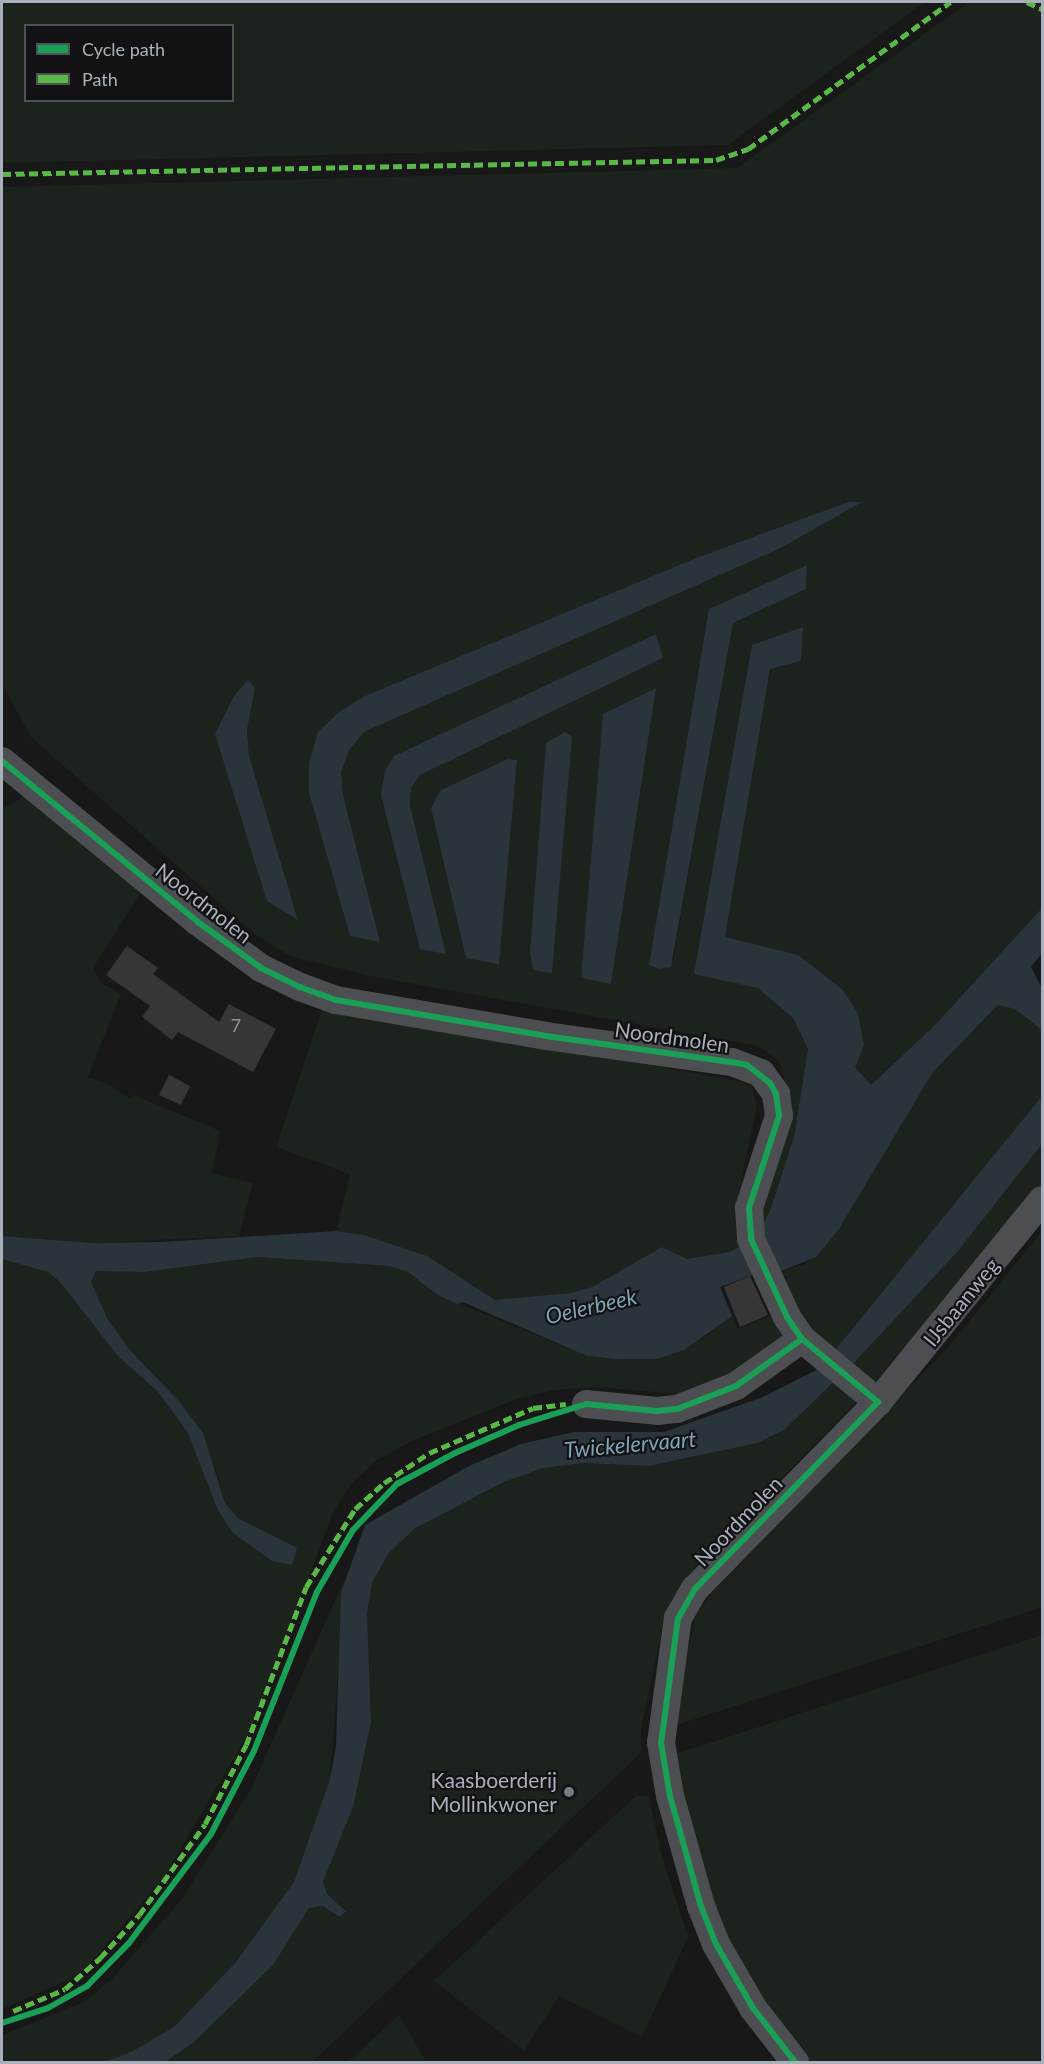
<!DOCTYPE html>
<style>
body{margin:0}
#map{position:relative;width:1044px;height:2064px;overflow:hidden;background:#181818;font-family:Lato,sans-serif}
div>[style]{position:absolute}
[style*='--x']{left:calc(var(--x)*1px);top:calc(var(--y)*1px);width:calc(var(--w)*1px);rotate:calc(var(--a)*1deg)}
.green>*{inset:0;background:#1b231c}
.water>*{inset:0;background:#2a353b}
.building>*{inset:0;background:#363637}
.street>*{height:28px;margin:-14px;padding:0 14px;transform-origin:14px;border-radius:14px;background:#4c4e51}
.quiet>*{height:4.5px;margin-top:-2.25px;transform-origin:0;background:repeating-linear-gradient(90deg,#58b947 0 9px,transparent 0 13.5px)}
.cycleway>*{height:6px;margin:-3px;padding:0 3px;transform-origin:3px;border-radius:3px;background:#1a9f57}
.dots>*{width:16px;height:16px;translate:-50% -50%;box-sizing:border-box;border:3px solid #121214;border-radius:50%}
span{translate:-50% -50%;white-space:nowrap;text-align:center;line-height:1.15;-webkit-text-stroke:4.5px #121214;paint-order:stroke}
.number-label{font-size:18px;color:#8c9299}
.number-label span{-webkit-text-stroke-width:0}
.street-label{font-size:21px;color:#a8b0ba}
.poi-label{font-size:21px;color:#a8b0ba}
.right{translate:-100% -50%;text-align:right}
.water-label{font-size:22px;color:#7da3b7;font-style:italic}
.frame{position:absolute;inset:0;border:3px solid #a8b0ba;pointer-events:none}
.legend{position:absolute;left:24px;top:24px;width:210px;height:78px;box-sizing:border-box;background:#121214;border:2px solid #4e5156;margin:0;padding:8px 10px;list-style:none;font-size:18px;color:#a8b0ba}
.legend li{display:flex;align-items:center;gap:12px;height:30px}
.legend b{width:30px;border:2px solid #4e5156}
</style>
<div id="map">
<div class="green">
<div style="clip-path:polygon(evenodd,2px 2px,925px 2px,728px 145px,2px 163px,2px 2px,26px 26px,232px 26px,232px 100px,26px 100px,26px 26px)"></div>
<div style="clip-path:polygon(evenodd,969px 2px,1042px 2px,1042px 908px,935px 1025px,871px 1085px,855px 1067px,798px 955px,725px 937px,770px 669px,803px 627px,752px 645px,718px 978px,758px 988px,777px 1002px,793px 1018px,808px 1049px,794px 1137px,770px 1211px,757px 1235px,787px 1112px,785px 1080px,779px 1061px,758px 1046px,371px 976px,290px 956px,256px 935px,32px 738px,2px 685px,2px 187px,737px 168px,969px 2px,848px 502px,861px 502px,779px 549px,364px 732px,349px 750px,341px 772px,343px 795px,380px 942px,350px 936px,309px 793px,365px 696px,696px 558px,848px 502px,969px 2px,807px 565px,806px 589px,733px 623px,672px 966px,709px 609px,807px 565px,969px 2px,656px 634px,663px 658px,420px 775px,411px 788px,410px 806px,415px 837px,446px 954px,385px 771px,656px 634px,969px 2px,255px 688px,247px 730px,249px 756px,298px 919px,215px 735px,255px 688px,969px 2px,656px 688px,611px 984px,581px 978px,603px 714px,656px 688px,969px 2px,508px 760px,517px 760px,499px 963px,442px 790px,508px 760px)"></div>
<div style="clip-path:polygon(28px 794px,142px 890px,93px 968px,100px 982px,121px 994px,88px 1077px,112px 1086px,130px 1099px,134px 1095px,220px 1131px,212px 1173px,253px 1183px,239px 1236px,93px 1243px,2px 1236px,2px 809px)"></div>
<div style="clip-path:polygon(998px 1005px,1015px 1009px,1042px 1030px,1042px 1096px,836px 1349px,810px 1336px,774px 1274px,806px 1264px,839px 1229px,933px 1072px)"></div>
<div style="clip-path:polygon(323px 1006px,743px 1082px,752px 1087px,757px 1106px,738px 1194px,745px 1243px,730px 1252px,687px 1259px,662px 1247px,592px 1287px,571px 1294px,495px 1300px,467px 1283px,364px 1235px,336px 1231px,350px 1174px,276px 1147px)"></div>
<div style="clip-path:polygon(1042px 1144px,1042px 1187px,872px 1385px,852px 1365px,957px 1251px)"></div>
<div style="clip-path:polygon(1042px 1231px,1042px 1607px,673px 1726px,695px 1618px,712px 1593px,951px 1344px)"></div>
<div style="clip-path:polygon(258px 1257px,389px 1266px,408px 1272px,436px 1294px,587px 1356px,657px 1359px,704px 1337px,732px 1316px,738px 1329px,773px 1315px,788px 1338px,722px 1383px,680px 1394px,595px 1387px,555px 1390px,516px 1399px,410px 1442px,377px 1460px,352px 1483px,333px 1512px,258px 1718px,163px 1878px,94px 1959px,73px 1978px,2px 2009px,2px 1259px,48px 1272px,60px 1282px,117px 1355px,158px 1392px,188px 1433px,217px 1508px,297px 1548px,239px 1519px,225px 1502px,216px 1469px,178px 1400px,128px 1348px,107px 1318px,91px 1282px,96px 1271px,144px 1272px)"></div>
<div style="clip-path:polygon(840px 1376px,861px 1397px,696px 1566px,664px 1619px,641px 1729px,641px 1753px,312px 2062px,165px 2062px,193px 2043px,273px 1965px,309px 1907px,322px 1906px,340px 1916px,346px 1910px,327px 1894px,323px 1882px,353px 1807px,361px 1765px,367px 1613px,372px 1583px,388px 1554px,414px 1529px,504px 1482px,543px 1468px,583px 1463px,649px 1466px,757px 1443px,784px 1430px)"></div>
<div style="clip-path:polygon(345px 1578px,330px 1779px,294px 1882px,267px 1924px,236px 1962px,174px 2027px,131px 2052px,107px 2061px,2px 2062px,2px 2035px,84px 2002px,112px 1979px,182px 1899px,251px 1789px)"></div>
<div style="clip-path:polygon(1042px 1635px,1042px 2062px,805px 2062px,724px 1944px,672px 1755px)"></div>
<div style="clip-path:polygon(636px 1796px,649px 1796px,661px 1853px,688px 1937px,642px 2037px,559px 1996px,524px 2051px,434px 1981px)"></div>
<div style="clip-path:polygon(399px 2015px,426px 2062px,348px 2062px)"></div>
</div>
<div class="water">
<div style="clip-path:polygon(848px 502px,862px 502px,779px 549px,364px 732px,349px 750px,341px 772px,343px 795px,380px 942px,350px 936px,309px 793px,309px 763px,318px 732px,339px 712px,365px 696px,696px 558px)"></div>
<div style="clip-path:polygon(807px 565px,806px 589px,733px 623px,671px 967px,659px 969px,649px 965px,709px 609px)"></div>
<div style="clip-path:polygon(803px 627px,801px 661px,770px 669px,725px 937px,798px 955px,843px 990px,858px 1014px,864px 1045px,855px 1067px,871px 1085px,935px 1025px,1042px 908px,1042px 953px,1031px 967px,1042px 989px,1042px 1030px,1015px 1009px,998px 1005px,933px 1072px,839px 1229px,816px 1257px,774px 1274px,757px 1235px,770px 1211px,794px 1137px,808px 1049px,793px 1018px,758px 988px,694px 974px,752px 645px)"></div>
<div style="clip-path:polygon(656px 634px,663px 658px,420px 775px,411px 788px,410px 806px,446px 954px,420px 949px,381px 795px,385px 771px,394px 756px)"></div>
<div style="clip-path:polygon(248px 680px,255px 688px,247px 730px,249px 756px,298px 920px,267px 901px,215px 734px,234px 696px)"></div>
<div style="clip-path:polygon(656px 688px,611px 984px,581px 978px,603px 714px)"></div>
<div style="clip-path:polygon(565px 732px,572px 737px,552px 973px,533px 970px,530px 953px,546px 743px)"></div>
<div style="clip-path:polygon(508px 759px,517px 760px,499px 964px,466px 958px,431px 808px,441px 790px)"></div>
<div style="clip-path:polygon(1042px 1096px,1042px 1144px,958px 1251px,852px 1365px,836px 1349px)"></div>
<div style="clip-path:polygon(336px 1231px,364px 1235px,427px 1256px,495px 1300px,571px 1293px,592px 1287px,662px 1247px,687px 1259px,730px 1252px,745px 1243px,758px 1273px,720px 1287px,732px 1316px,684px 1350px,657px 1359px,617px 1359px,587px 1356px,463px 1302px,457px 1304px,436px 1294px,408px 1272px,389px 1266px,258px 1257px,144px 1272px,96px 1271px,91px 1282px,107px 1318px,128px 1348px,178px 1400px,203px 1433px,225px 1503px,239px 1519px,297px 1548px,292px 1565px,272px 1561px,232px 1532px,217px 1508px,188px 1433px,158px 1392px,117px 1355px,60px 1282px,48px 1272px,2px 1259px,2px 1236px,93px 1243px,161px 1242px)"></div>
<div style="clip-path:polygon(822px 1367px,840px 1376px,784px 1430px,757px 1443px,649px 1466px,583px 1463px,543px 1468px,504px 1482px,414px 1529px,388px 1554px,372px 1583px,367px 1613px,371px 1722px,353px 1807px,323px 1882px,327px 1894px,346px 1911px,340px 1917px,322px 1906px,309px 1908px,273px 1965px,193px 2043px,165px 2062px,84px 2062px,107px 2061px,131px 2052px,174px 2027px,236px 1962px,294px 1882px,330px 1779px,336px 1746px,341px 1593px,365px 1525px,469px 1466px,521px 1444px,574px 1432px,664px 1432px,763px 1397px)"></div>
</div>
<div class="building">
<div style="clip-path:polygon(127px 946px,158px 968px,153px 974px,219px 1022px,229px 1004px,276px 1029px,253px 1072px,178px 1032px,172px 1040px,142px 1017px,150px 1006px,106px 975px)"></div>
<div style="clip-path:polygon(169px 1075px,190px 1086px,181px 1105px,159px 1095px)"></div>
<div style="clip-path:polygon(750px 1276px,768px 1315px,740px 1327px,724px 1287px)"></div>
</div>
<div class="street">
<div style="--x:2;--y:761;--w:254;--a:39.4"></div>
<div style="--x:198;--y:922;--w:78;--a:36.1"></div>
<div style="--x:261;--y:968;--w:43;--a:26"></div>
<div style="--x:300;--y:987;--w:38;--a:20"></div>
<div style="--x:336;--y:1000;--w:213;--a:9.7"></div>
<div style="--x:546;--y:1036;--w:188;--a:8"></div>
<div style="--x:732;--y:1062;--w:31;--a:21"></div>
<div style="--x:761;--y:1073;--w:26;--a:54"></div>
<div style="--x:776;--y:1094;--w:22;--a:82"></div>
<div style="--x:779;--y:1116;--w:97;--a:108.1"></div>
<div style="--x:749;--y:1208;--w:31;--a:86"></div>
<div style="--x:751;--y:1239;--w:86;--a:65.2"></div>
<div style="--x:787;--y:1317;--w:27;--a:56"></div>
<div style="--x:802;--y:1339;--w:99;--a:39.7"></div>
<div style="--x:586;--y:1404;--w:71;--a:5.6"></div>
<div style="--x:657;--y:1411;--w:20;--a:-6"></div>
<div style="--x:677;--y:1409;--w:63;--a:-21.3"></div>
<div style="--x:736;--y:1386;--w:81;--a:-35.5"></div>
<div style="--x:795;--y:2062;--w:68;--a:-127.9"></div>
<div style="--x:753;--y:2008;--w:74;--a:-120"></div>
<div style="--x:716;--y:1944;--w:41;--a:-111.5"></div>
<div style="--x:701;--y:1906;--w:114;--a:-105.7"></div>
<div style="--x:670;--y:1796;--w:54;--a:-99.6"></div>
<div style="--x:661;--y:1743;--w:126;--a:-82.3"></div>
<div style="--x:678;--y:1618;--w:34;--a:-60"></div>
<div style="--x:695;--y:1589;--w:262;--a:-45.6"></div>
<div style="--x:878;--y:1402;--w:260;--a:-50.9"></div>
</div>
<div class="quiet">
<div style="--x:1027;--y:2;--w:17;--a:25"></div>
<div style="--x:2;--y:174;--w:714;--a:-1.12"></div>
<div style="--x:716;--y:160;--w:34;--a:-19"></div>
<div style="--x:748;--y:149;--w:250;--a:-36"></div>
<div style="--x:13;--y:2011;--w:56;--a:-22.9"></div>
<div style="--x:65;--y:1989;--w:47;--a:-41.5"></div>
<div style="--x:100;--y:1958;--w:58;--a:-47.8"></div>
<div style="--x:139;--y:1915;--w:112;--a:-54"></div>
<div style="--x:205;--y:1824;--w:89;--a:-62.6"></div>
<div style="--x:246;--y:1745;--w:169;--a:-69.2"></div>
<div style="--x:306;--y:1587;--w:92;--a:-57.9"></div>
<div style="--x:355;--y:1509;--w:39;--a:-42"></div>
<div style="--x:384;--y:1483;--w:54;--a:-33.7"></div>
<div style="--x:429;--y:1453;--w:113;--a:-23.4"></div>
<div style="--x:533;--y:1408;--w:33;--a:-7"></div>
</div>
<div class="cycleway">
<div style="--x:2;--y:761;--w:254;--a:39.4"></div>
<div style="--x:198;--y:922;--w:78;--a:36.1"></div>
<div style="--x:261;--y:968;--w:43;--a:26"></div>
<div style="--x:300;--y:987;--w:38;--a:20"></div>
<div style="--x:336;--y:1000;--w:213;--a:9.7"></div>
<div style="--x:546;--y:1036;--w:188;--a:8"></div>
<div style="--x:732;--y:1062;--w:15;--a:11"></div>
<div style="--x:747;--y:1065;--w:29;--a:38"></div>
<div style="--x:770;--y:1083;--w:13;--a:61"></div>
<div style="--x:776;--y:1094;--w:22;--a:82"></div>
<div style="--x:779;--y:1116;--w:97;--a:108.1"></div>
<div style="--x:749;--y:1208;--w:31;--a:86"></div>
<div style="--x:751;--y:1239;--w:86;--a:65.2"></div>
<div style="--x:787;--y:1317;--w:27;--a:56"></div>
<div style="--x:802;--y:1339;--w:99;--a:39.7"></div>
<div style="--x:878;--y:1402;--w:262;--a:134.4"></div>
<div style="--x:695;--y:1589;--w:34;--a:120"></div>
<div style="--x:678;--y:1618;--w:126;--a:97.7"></div>
<div style="--x:661;--y:1743;--w:54;--a:80.4"></div>
<div style="--x:670;--y:1796;--w:114;--a:74.3"></div>
<div style="--x:701;--y:1906;--w:41;--a:68.5"></div>
<div style="--x:716;--y:1944;--w:74;--a:60"></div>
<div style="--x:753;--y:2008;--w:68;--a:52.1"></div>
<div style="--x:2;--y:2023;--w:48;--a:-18.1"></div>
<div style="--x:48;--y:2008;--w:45;--a:-29.4"></div>
<div style="--x:87;--y:1986;--w:60;--a:-45.7"></div>
<div style="--x:129;--y:1943;--w:136;--a:-53"></div>
<div style="--x:211;--y:1834;--w:93;--a:-62.6"></div>
<div style="--x:254;--y:1751;--w:171;--a:-68.4"></div>
<div style="--x:317;--y:1592;--w:72;--a:-59.9"></div>
<div style="--x:353;--y:1530;--w:64;--a:-46.3"></div>
<div style="--x:397;--y:1484;--w:66;--a:-28.1"></div>
<div style="--x:455;--y:1453;--w:70;--a:-23.6"></div>
<div style="--x:519;--y:1425;--w:70;--a:-17.4"></div>
<div style="--x:586;--y:1404;--w:71;--a:5.6"></div>
<div style="--x:657;--y:1411;--w:20;--a:-6"></div>
<div style="--x:677;--y:1409;--w:63;--a:-21.3"></div>
<div style="--x:736;--y:1386;--w:81;--a:-35.5"></div>
</div>
<div class="dots">
<div style="left:569px;top:1792px;background:#767b81"></div>
</div>
<div class="number-label">
<span style="left:236px;top:1025px">7</span>
</div>
<div class="street-label">
<span style="left:204px;top:903px;rotate:38deg">Noordmolen</span>
<span style="left:672px;top:1037px;rotate:8deg">Noordmolen</span>
<span style="left:961px;top:1302px;rotate:-51deg">IJsbaanweg</span>
<span style="left:738px;top:1521px;rotate:-46deg">Noordmolen</span>
</div>
<div class="poi-label">
<span class="right" style="left:557px;top:1792px">Kaasboerderij<br>Mollinkwoner</span>
</div>
<div class="water-label">
<span style="left:591px;top:1306px;rotate:-13deg">Oelerbeek</span>
<span style="left:630px;top:1444px;rotate:-5deg">Twickelervaart</span>
</div>
<div class="frame"></div>
<ul class="legend">
<li><b style="height:8px;background:#1a9f57"></b>Cycle path</li>
<li><b style="height:8px;background:#58b947"></b>Path</li>
</ul>
</div>
